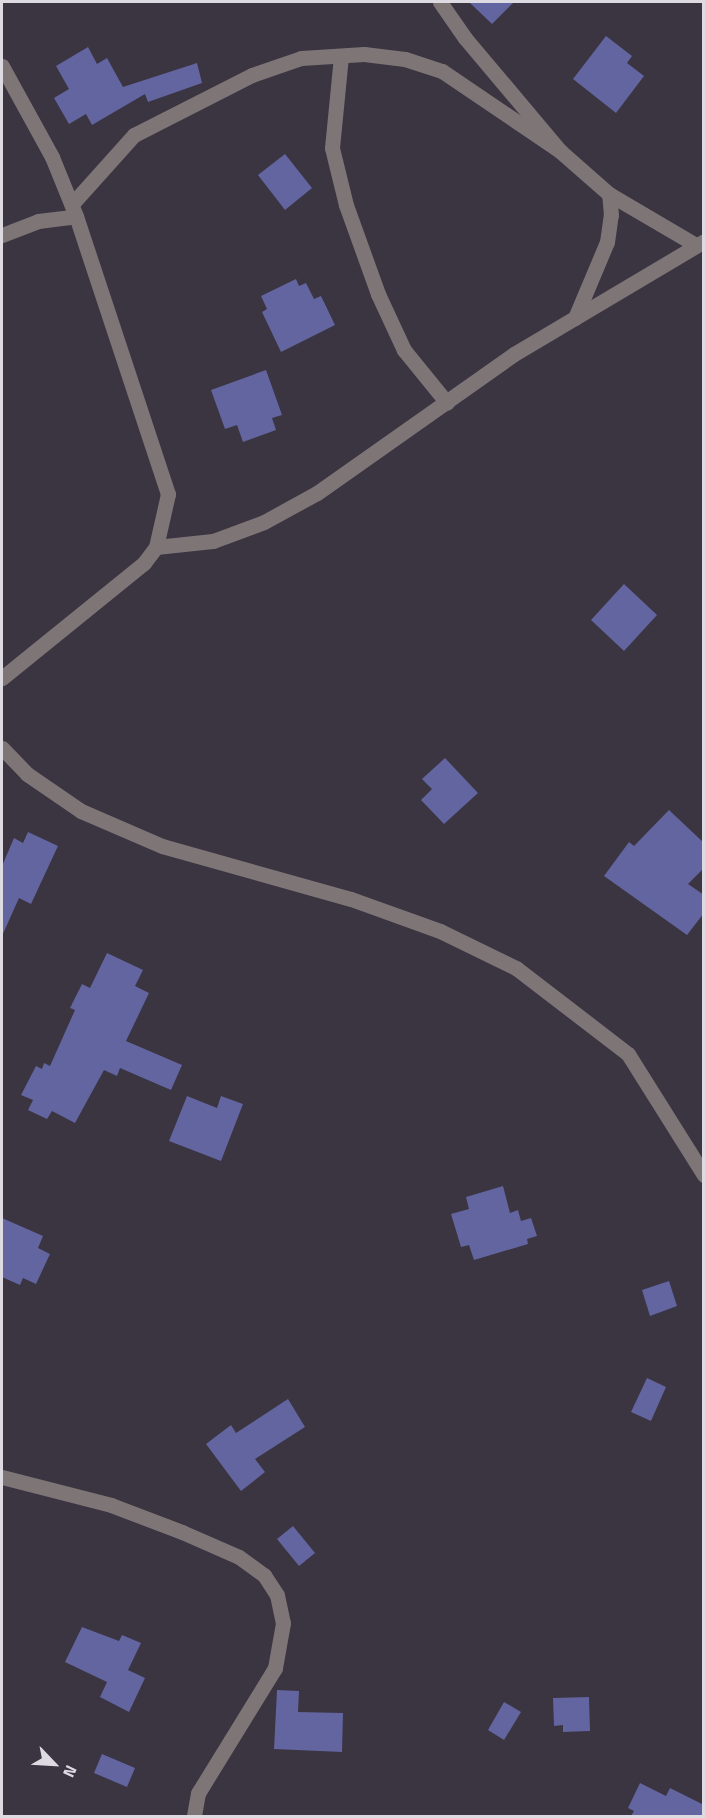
<!DOCTYPE html>
<style>
body{margin:0}
#map{position:relative;width:705px;height:1818px;overflow:hidden;background:#3b3441;font-family:"Titillium Web",sans-serif}
div>[style]{position:absolute}
[style*='--x']{left:calc(var(--x)*1px);top:calc(var(--y)*1px);width:calc(var(--w)*1px);rotate:calc(var(--a)*1deg)}
.building>*{inset:0;background:#6265a0}
.minor>*{height:15px;margin:-7.5px;padding:0 7.5px;transform-origin:7.5px;border-radius:7.5px;background:#7e7577}
span{translate:-50% -50%;white-space:nowrap;text-align:center;line-height:1.15;-webkit-text-stroke:6px #3b3441;paint-order:stroke}
.frame{position:absolute;inset:0;border:3px solid #dedae2;pointer-events:none}
.north{position:absolute;left:24px;top:1734px;width:60px;height:60px;-webkit-text-stroke:4px #3b3441;paint-order:stroke;rotate:115deg;font-size:16px;font-weight:700;line-height:24px;text-align:center;color:#dedae2}
.north::after{content:'';display:block;margin:auto;width:21px;height:27px;background:#dedae2;clip-path:polygon(50% 0,100% 100%,50% 72%,0 100%)}
</style>
<div id="map">
<div class="building">
<div style="clip-path:polygon(469px 2px,514px 2px,492px 24px)"></div>
<div style="clip-path:polygon(606px 36px,632px 56px,627px 63px,644px 76px,616px 113px,573px 79px)"></div>
<div style="clip-path:polygon(88px 47px,97px 64px,107px 58px,123px 87px,197px 63px,202px 83px,148px 102px,145px 94px,92px 125px,86px 114px,69px 124px,54px 98px,69px 89px,56px 66px)"></div>
<div style="clip-path:polygon(285px 154px,312px 188px,285px 210px,258px 175px)"></div>
<div style="clip-path:polygon(296px 279px,299px 286px,306px 283px,314px 299px,321px 296px,335px 325px,281px 352px,262px 312px,267px 309px,261px 296px)"></div>
<div style="clip-path:polygon(266px 370px,282px 415px,272px 418px,276px 430px,243px 442px,237px 425px,225px 429px,211px 390px)"></div>
<div style="clip-path:polygon(624px 584px,657px 615px,624px 651px,591px 620px)"></div>
<div style="clip-path:polygon(445px 758px,478px 793px,444px 824px,421px 800px,432px 789px,422px 779px)"></div>
<div style="clip-path:polygon(669px 810px,704px 843px,704px 868px,688px 884px,704px 895px,704px 913px,687px 935px,604px 876px,629px 842px,634px 846px)"></div>
<div style="clip-path:polygon(28px 832px,58px 846px,31px 904px,19px 898px,2px 936px,2px 866px,14px 838px,23px 843px)"></div>
<div style="clip-path:polygon(107px 953px,143px 970px,135px 986px,149px 993px,126px 1041px,182px 1065px,171px 1090px,120px 1068px,117px 1076px,104px 1070px,75px 1123px,52px 1111px,47px 1119px,28px 1110px,33px 1100px,21px 1095px,36px 1066px,42px 1069px,44px 1063px,50px 1066px,75px 1010px,70px 1008px,82px 984px,90px 988px)"></div>
<div style="clip-path:polygon(187px 1096px,217px 1108px,221px 1096px,243px 1104px,221px 1161px,169px 1141px)"></div>
<div style="clip-path:polygon(503px 1186px,510px 1213px,518px 1210px,521px 1221px,531px 1218px,537px 1236px,527px 1239px,528px 1244px,474px 1260px,469px 1245px,461px 1247px,451px 1214px,469px 1209px,466px 1197px)"></div>
<div style="clip-path:polygon(2px 1218px,43px 1236px,38px 1248px,50px 1254px,36px 1284px,23px 1278px,20px 1285px,2px 1277px)"></div>
<div style="clip-path:polygon(669px 1281px,677px 1306px,650px 1316px,642px 1290px)"></div>
<div style="clip-path:polygon(647px 1378px,666px 1387px,651px 1421px,631px 1412px)"></div>
<div style="clip-path:polygon(288px 1399px,305px 1427px,255px 1459px,265px 1472px,241px 1491px,206px 1444px,231px 1425px,236px 1433px)"></div>
<div style="clip-path:polygon(293px 1526px,315px 1553px,299px 1566px,277px 1539px)"></div>
<div style="clip-path:polygon(82px 1627px,119px 1641px,122px 1635px,141px 1643px,128px 1670px,145px 1678px,129px 1712px,100px 1697px,107px 1682px,65px 1662px)"></div>
<div style="clip-path:polygon(277px 1690px,299px 1691px,298px 1712px,343px 1713px,342px 1752px,274px 1749px)"></div>
<div style="clip-path:polygon(589px 1697px,590px 1731px,563px 1732px,563px 1725px,554px 1726px,553px 1698px)"></div>
<div style="clip-path:polygon(504px 1702px,521px 1712px,504px 1740px,488px 1730px)"></div>
<div style="clip-path:polygon(102px 1754px,135px 1768px,127px 1787px,94px 1773px)"></div>
<div style="clip-path:polygon(640px 1783px,666px 1796px,670px 1788px,704px 1805px,704px 1816px,631px 1816px,634px 1811px,628px 1808px)"></div>
</div>
<div class="minor">
<div style="--x:440;--y:2;--w:44;--a:55.2"></div>
<div style="--x:465;--y:38;--w:148;--a:49.9"></div>
<div style="--x:560;--y:151;--w:65;--a:41.3"></div>
<div style="--x:609;--y:194;--w:101;--a:30.4"></div>
<div style="--x:341;--y:56;--w:92;--a:95.6"></div>
<div style="--x:332;--y:148;--w:59;--a:76.2"></div>
<div style="--x:346;--y:205;--w:95;--a:70.2"></div>
<div style="--x:378;--y:294;--w:62;--a:65.1"></div>
<div style="--x:404;--y:350;--w:68;--a:50.9"></div>
<div style="--x:2;--y:66;--w:104;--a:61.2"></div>
<div style="--x:52;--y:157;--w:64;--a:67.9"></div>
<div style="--x:76;--y:216;--w:293;--a:71.7"></div>
<div style="--x:168;--y:494;--w:54;--a:102.8"></div>
<div style="--x:156;--y:547;--w:20;--a:127"></div>
<div style="--x:144;--y:563;--w:183;--a:141"></div>
<div style="--x:72;--y:204;--w:93;--a:-48.1"></div>
<div style="--x:134;--y:135;--w:132;--a:-27"></div>
<div style="--x:252;--y:75;--w:52;--a:-19.1"></div>
<div style="--x:301;--y:58;--w:63;--a:-3.6"></div>
<div style="--x:364;--y:54;--w:41;--a:7"></div>
<div style="--x:405;--y:59;--w:39;--a:18"></div>
<div style="--x:442;--y:71;--w:143;--a:34.1"></div>
<div style="--x:2;--y:235;--w:39;--a:-21"></div>
<div style="--x:38;--y:221;--w:38;--a:-7"></div>
<div style="--x:575;--y:318;--w:82;--a:-67.2"></div>
<div style="--x:607;--y:242;--w:27;--a:-82"></div>
<div style="--x:611;--y:215;--w:21;--a:-95"></div>
<div style="--x:156;--y:547;--w:57;--a:-6"></div>
<div style="--x:213;--y:541;--w:54;--a:-20.4"></div>
<div style="--x:264;--y:522;--w:60;--a:-28.7"></div>
<div style="--x:317;--y:493;--w:241;--a:-35.2"></div>
<div style="--x:514;--y:354;--w:221;--a:-30.7"></div>
<div style="--x:2;--y:748;--w:36;--a:46"></div>
<div style="--x:27;--y:774;--w:65;--a:34.4"></div>
<div style="--x:81;--y:811;--w:88;--a:23.4"></div>
<div style="--x:162;--y:846;--w:196;--a:15.7"></div>
<div style="--x:351;--y:899;--w:95;--a:19.8"></div>
<div style="--x:440;--y:931;--w:85;--a:26"></div>
<div style="--x:516;--y:968;--w:141;--a:37.5"></div>
<div style="--x:628;--y:1054;--w:143;--a:57.9"></div>
<div style="--x:2;--y:1477;--w:113;--a:14.4"></div>
<div style="--x:111;--y:1505;--w:76;--a:20.8"></div>
<div style="--x:182;--y:1532;--w:62;--a:23.7"></div>
<div style="--x:239;--y:1557;--w:31;--a:36"></div>
<div style="--x:264;--y:1575;--w:24;--a:57"></div>
<div style="--x:277;--y:1595;--w:29;--a:78"></div>
<div style="--x:283;--y:1623;--w:46;--a:100.1"></div>
<div style="--x:275;--y:1668;--w:147;--a:121.6"></div>
<div style="--x:198;--y:1793;--w:23;--a:100"></div>
</div>
<div class="frame"></div>
<div class="north">N</div>
</div>
